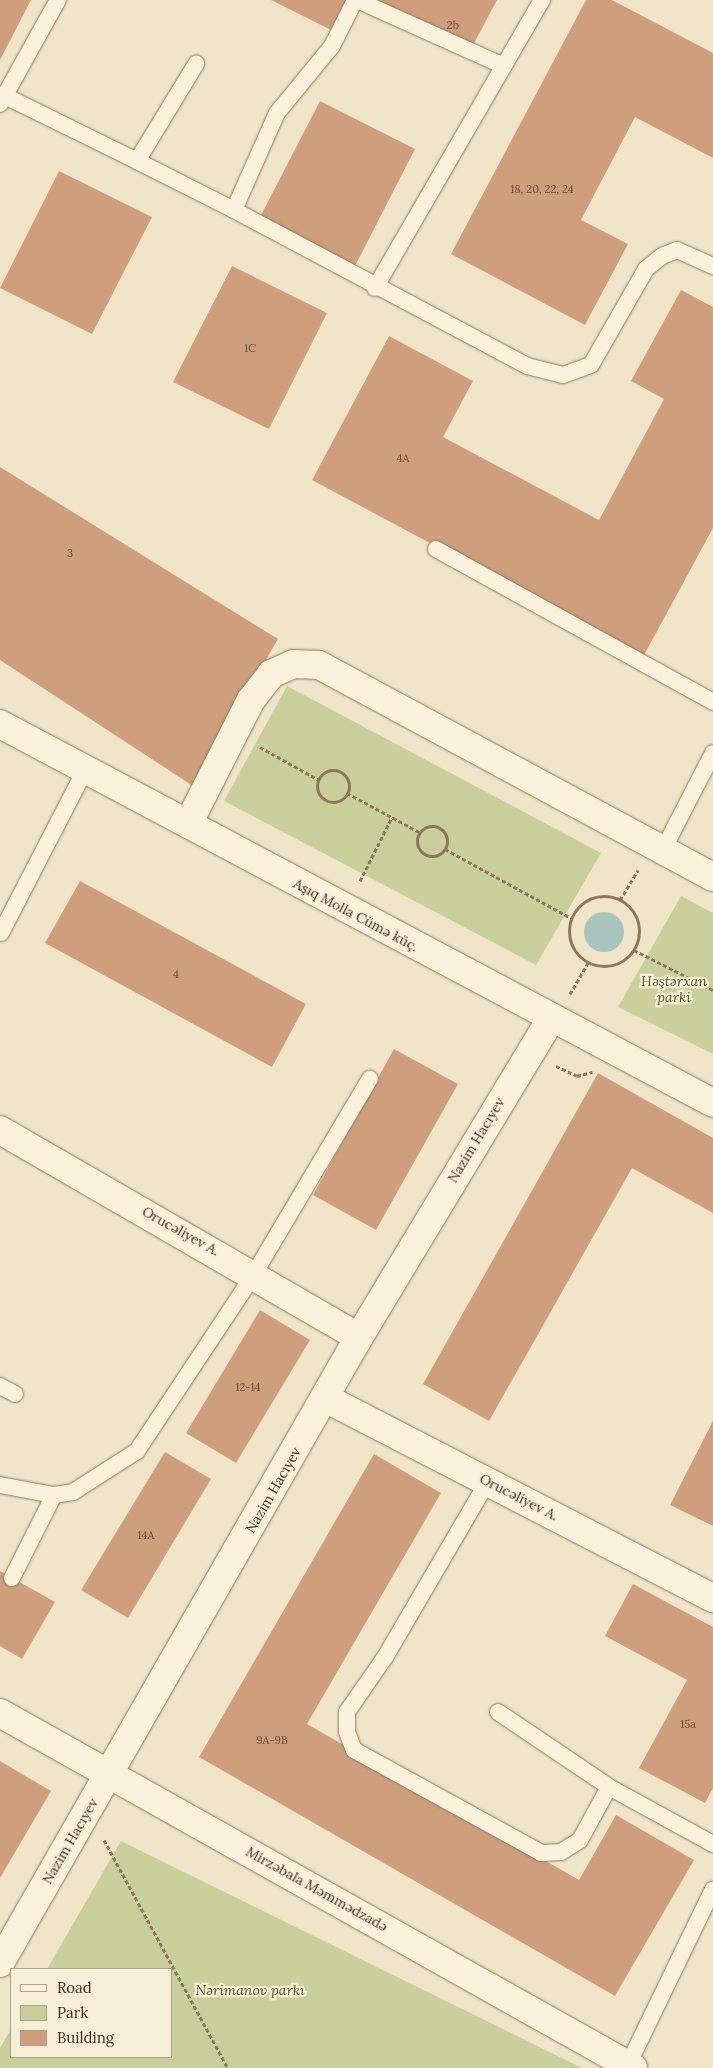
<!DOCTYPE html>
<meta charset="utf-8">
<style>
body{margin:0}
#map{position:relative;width:713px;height:2068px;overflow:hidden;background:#f0e4c8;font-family:Lora,serif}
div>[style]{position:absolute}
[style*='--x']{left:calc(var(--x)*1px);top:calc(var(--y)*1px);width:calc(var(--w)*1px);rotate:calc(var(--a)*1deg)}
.green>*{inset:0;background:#c9cf9b}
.water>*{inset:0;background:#a9c4bc}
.round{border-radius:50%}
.building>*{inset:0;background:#cf9f7d}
.path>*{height:3px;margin-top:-1.5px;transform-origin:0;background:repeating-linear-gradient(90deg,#8d765c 0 4px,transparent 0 6.5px)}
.path>.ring{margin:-1.5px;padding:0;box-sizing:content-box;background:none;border:3px solid #8d765c;border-radius:50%}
.roads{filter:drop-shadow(0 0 1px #8d765c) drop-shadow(0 0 1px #8d765c)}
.lane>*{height:16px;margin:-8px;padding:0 8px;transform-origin:8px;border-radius:8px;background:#faf1dc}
.street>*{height:28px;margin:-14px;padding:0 14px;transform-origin:14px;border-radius:14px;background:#faf1dc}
span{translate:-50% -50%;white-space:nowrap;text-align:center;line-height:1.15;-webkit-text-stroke:4.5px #f7eed8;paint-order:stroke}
.number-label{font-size:11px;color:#624a37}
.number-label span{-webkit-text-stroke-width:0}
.street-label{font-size:14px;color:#3d2e20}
.park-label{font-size:14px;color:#4d5a26;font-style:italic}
.legend{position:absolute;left:10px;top:1968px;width:162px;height:90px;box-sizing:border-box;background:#f7eed8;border:1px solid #ada18e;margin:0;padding:6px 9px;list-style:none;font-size:15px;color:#3d2e20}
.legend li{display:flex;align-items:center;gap:10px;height:25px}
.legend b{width:25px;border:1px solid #ada18e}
</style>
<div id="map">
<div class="green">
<div style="clip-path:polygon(287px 686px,601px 853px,536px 965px,224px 801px)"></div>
<div style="clip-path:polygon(681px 896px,713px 913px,713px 1054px,618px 1007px)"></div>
<div style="clip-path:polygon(121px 1841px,582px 2068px,0 2068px,0 2048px,11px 2029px,11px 2057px,171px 2057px,171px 1969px,47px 1969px)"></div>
</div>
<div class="water">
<div class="round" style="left:584px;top:912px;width:40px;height:40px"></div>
</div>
<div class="building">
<div style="clip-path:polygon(0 0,31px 0,0 60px)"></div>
<div style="clip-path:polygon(271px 0,347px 0,331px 30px)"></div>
<div style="clip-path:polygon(374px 0,497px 0,471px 49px)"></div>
<div style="clip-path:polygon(586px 0,612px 0,713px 53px,713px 158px,635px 117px,581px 220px,628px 244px,585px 325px,451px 254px)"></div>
<div style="clip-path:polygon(320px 101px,415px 149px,354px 268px,259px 219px)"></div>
<div style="clip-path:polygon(59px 171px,152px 217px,92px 334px,0 288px)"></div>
<div style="clip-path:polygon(232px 266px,327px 313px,269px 429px,173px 382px)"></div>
<div style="clip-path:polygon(681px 290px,713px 307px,713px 528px,643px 657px,312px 480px,389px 336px,473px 381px,443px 437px,599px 520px,664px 399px,631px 381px)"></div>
<div style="clip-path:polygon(0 467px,278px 639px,193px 786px,0 660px)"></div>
<div style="clip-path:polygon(80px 881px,306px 1004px,272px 1067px,45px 943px)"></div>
<div style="clip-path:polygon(394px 1049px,458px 1084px,376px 1230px,313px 1195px)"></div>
<div style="clip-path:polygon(598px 1073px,713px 1138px,713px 1213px,632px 1168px,489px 1421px,423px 1384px)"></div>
<div style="clip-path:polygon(260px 1310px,310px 1340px,236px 1463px,186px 1433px)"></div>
<div style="clip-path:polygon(713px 1421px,713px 1526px,670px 1505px)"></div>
<div style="clip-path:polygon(165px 1452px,211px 1479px,128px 1618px,81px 1590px)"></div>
<div style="clip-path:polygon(374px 1454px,441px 1493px,307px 1724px,579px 1880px,616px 1815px,694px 1860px,615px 1996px,199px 1757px)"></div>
<div style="clip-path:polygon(0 1571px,55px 1602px,22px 1659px,0 1646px)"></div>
<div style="clip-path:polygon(633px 1584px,713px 1627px,713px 1788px,705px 1803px,639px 1768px,687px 1680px,605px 1636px)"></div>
<div style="clip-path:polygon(0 1761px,51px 1791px,0 1878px)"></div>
</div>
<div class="path">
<div style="--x:260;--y:747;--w:68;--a:29.2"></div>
<div class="ring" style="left:317px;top:770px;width:29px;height:29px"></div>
<div style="--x:347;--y:793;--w:82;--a:28.4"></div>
<div class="ring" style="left:417px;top:826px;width:27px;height:27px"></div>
<div style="--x:445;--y:849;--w:144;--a:28.7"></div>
<div style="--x:360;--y:881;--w:72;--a:-63.4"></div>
<div class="ring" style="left:569px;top:896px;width:67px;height:67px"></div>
<div style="--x:620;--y:900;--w:35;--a:-59"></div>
<div style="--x:634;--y:950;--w:89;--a:26.9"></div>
<div style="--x:570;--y:994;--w:36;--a:-60"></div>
<div style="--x:556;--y:1066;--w:23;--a:25"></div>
<div style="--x:577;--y:1076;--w:16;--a:-15"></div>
<div style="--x:104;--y:1840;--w:260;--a:61.5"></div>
</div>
<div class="roads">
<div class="lane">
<div style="--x:357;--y:0;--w:161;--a:24.2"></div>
<div style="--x:5;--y:96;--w:147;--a:26.2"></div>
<div style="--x:137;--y:161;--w:114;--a:-58.7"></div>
<div style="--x:0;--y:104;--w:119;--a:-60.9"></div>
<div style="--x:137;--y:161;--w:109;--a:26.8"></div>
<div style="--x:234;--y:210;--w:106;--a:-66.1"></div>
<div style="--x:277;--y:113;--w:87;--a:-50.6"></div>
<div style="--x:332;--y:46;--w:51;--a:-63.4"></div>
<div style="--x:234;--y:210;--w:332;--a:28"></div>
<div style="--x:527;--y:366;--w:37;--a:14"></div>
<div style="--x:563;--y:375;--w:30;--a:-20"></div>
<div style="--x:591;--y:365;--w:111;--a:-60.2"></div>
<div style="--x:646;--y:269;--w:21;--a:-39"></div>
<div style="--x:662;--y:256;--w:16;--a:-22"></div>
<div style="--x:677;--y:250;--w:39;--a:24"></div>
<div style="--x:375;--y:288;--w:333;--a:-59.9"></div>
<div style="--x:436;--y:549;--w:316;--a:28.9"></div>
<div style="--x:663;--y:850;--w:109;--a:-62.7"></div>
<div style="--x:1;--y:933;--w:181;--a:-62.7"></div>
<div style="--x:0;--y:1386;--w:17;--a:28"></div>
<div style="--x:488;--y:1481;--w:204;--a:120.3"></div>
<div style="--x:385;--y:1657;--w:67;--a:124.6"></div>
<div style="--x:347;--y:1712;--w:20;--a:90"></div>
<div style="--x:347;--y:1732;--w:19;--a:69"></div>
<div style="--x:354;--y:1750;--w:213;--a:28.8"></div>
<div style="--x:541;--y:1853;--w:20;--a:-3"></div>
<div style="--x:561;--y:1852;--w:22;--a:-32"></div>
<div style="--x:580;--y:1840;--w:60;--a:-61.3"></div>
<div style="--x:0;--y:1485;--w:55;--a:10.5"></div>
<div style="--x:54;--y:1495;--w:19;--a:-9"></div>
<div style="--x:73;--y:1492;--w:76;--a:-32.6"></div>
<div style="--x:137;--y:1451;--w:212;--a:-56.5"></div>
<div style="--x:254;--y:1274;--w:227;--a:-59.3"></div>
<div style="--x:12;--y:1578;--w:93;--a:-63.2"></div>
<div style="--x:498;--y:1712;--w:134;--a:34"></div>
<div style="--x:609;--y:1787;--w:119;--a:28.7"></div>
<div style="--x:628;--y:2065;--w:195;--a:-64.2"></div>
</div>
<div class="street">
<div style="--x:0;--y:724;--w:807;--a:27.99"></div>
<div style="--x:188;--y:824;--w:139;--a:-63.1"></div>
<div style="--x:251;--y:700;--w:33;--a:-52"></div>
<div style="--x:271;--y:674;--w:24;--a:-24"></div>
<div style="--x:293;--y:664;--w:26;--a:2"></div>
<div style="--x:319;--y:665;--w:447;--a:28.3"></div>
<div style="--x:0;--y:1130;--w:414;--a:30"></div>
<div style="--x:325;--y:1398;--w:437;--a:27.3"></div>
<div style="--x:0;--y:1713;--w:726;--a:29.28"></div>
<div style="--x:0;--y:1963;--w:722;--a:-60.17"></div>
<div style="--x:359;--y:1337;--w:370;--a:-58.9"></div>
</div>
</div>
<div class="number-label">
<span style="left:453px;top:25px">2b</span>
<span style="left:542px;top:189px">18, 20, 22, 24</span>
<span style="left:250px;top:348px">1С</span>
<span style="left:403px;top:458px">4A</span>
<span style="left:70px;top:553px">3</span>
<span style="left:176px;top:974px">4</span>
<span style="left:248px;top:1387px">12-14</span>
<span style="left:146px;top:1535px">14A</span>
<span style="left:688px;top:1724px">15a</span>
<span style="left:272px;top:1740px">9A-9B</span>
</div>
<div class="street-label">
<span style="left:356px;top:915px;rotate:28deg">Aşıq Molla Cümə küç.</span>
<span style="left:476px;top:1140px;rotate:-59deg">Nazim Hacıyev</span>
<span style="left:181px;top:1231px;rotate:29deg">Orucəliyev A.</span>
<span style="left:273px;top:1490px;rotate:-60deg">Nazim Hacıyev</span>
<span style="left:519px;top:1497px;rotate:27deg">Orucəliyev A.</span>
<span style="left:70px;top:1841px;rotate:-60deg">Nazim Hacıyev</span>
<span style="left:317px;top:1889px;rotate:29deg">Mirzəbala Məmmədzadə</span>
</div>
<div class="park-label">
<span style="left:674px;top:989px">Həştərxan<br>parki</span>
<span style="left:250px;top:1990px">Nərimanov parkı</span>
</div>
<ul class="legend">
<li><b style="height:6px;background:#faf1dc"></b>Road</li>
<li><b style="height:14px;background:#c9cf9b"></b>Park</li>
<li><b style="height:14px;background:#cf9f7d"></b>Building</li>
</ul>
</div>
